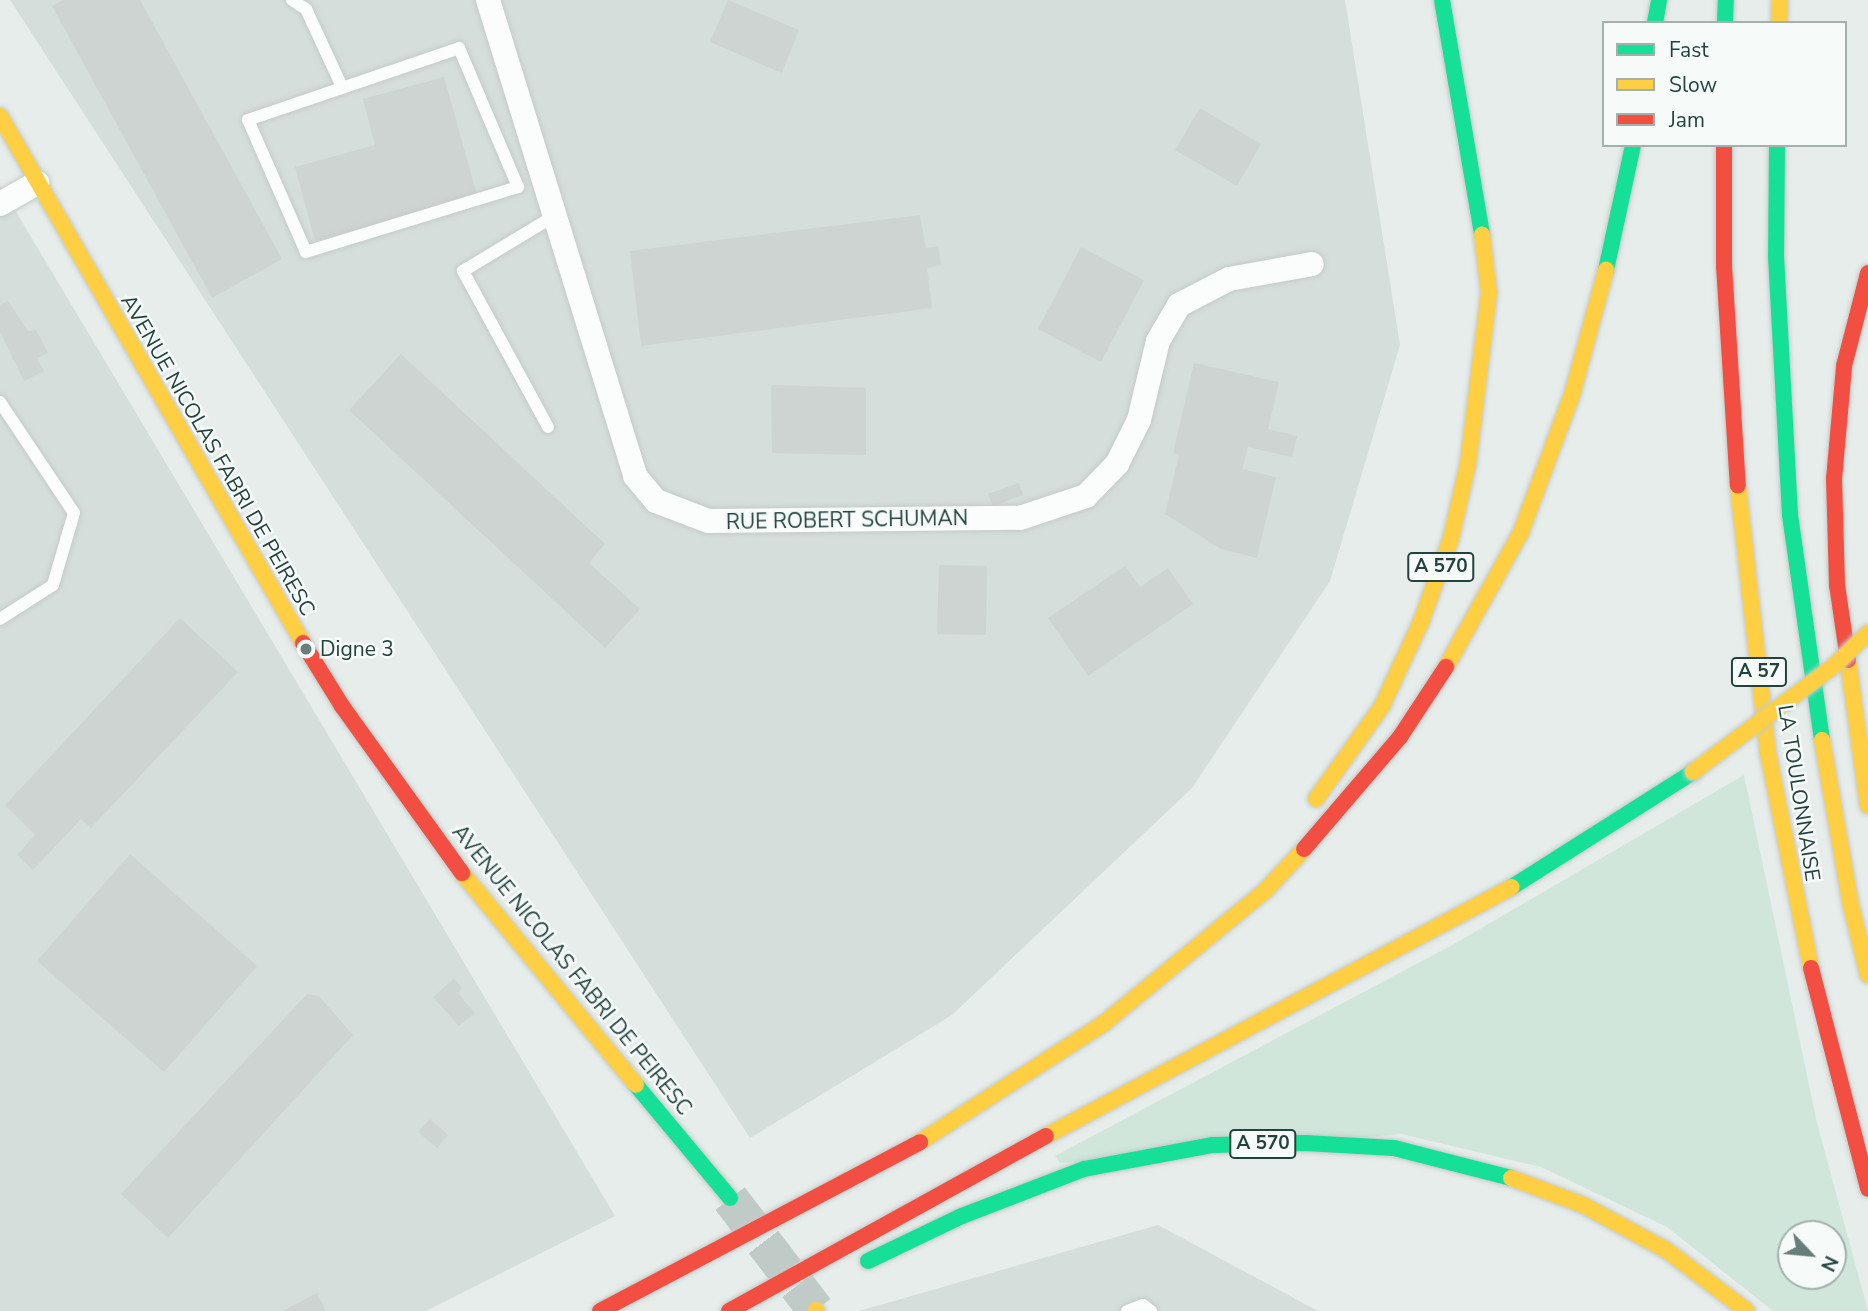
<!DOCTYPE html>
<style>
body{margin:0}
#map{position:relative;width:1868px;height:1311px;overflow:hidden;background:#e7edeb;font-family:"Nunito Sans",sans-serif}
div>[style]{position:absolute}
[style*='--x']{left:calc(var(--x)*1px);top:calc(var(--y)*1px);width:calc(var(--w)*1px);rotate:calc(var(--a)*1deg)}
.built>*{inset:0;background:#d5dedb}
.green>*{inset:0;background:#d0e6da}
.building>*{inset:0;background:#ced4d2}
.secondary-tunnel>*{height:37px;margin-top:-18.5px;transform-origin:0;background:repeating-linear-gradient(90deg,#c0cbc8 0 37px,transparent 0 55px)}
.roads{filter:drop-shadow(0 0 2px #c4cac8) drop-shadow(0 0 2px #c4cac8)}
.lane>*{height:12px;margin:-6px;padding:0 6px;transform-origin:6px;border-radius:6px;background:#fbfcfc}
.street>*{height:24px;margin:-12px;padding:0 12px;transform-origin:12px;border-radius:12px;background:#fbfcfc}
.fast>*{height:16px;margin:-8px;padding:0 8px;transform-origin:8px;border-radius:8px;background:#16e098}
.slow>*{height:16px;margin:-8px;padding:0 8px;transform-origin:8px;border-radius:8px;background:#ffcf43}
.jam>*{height:16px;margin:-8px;padding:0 8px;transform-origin:8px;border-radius:8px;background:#f24e42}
.bridges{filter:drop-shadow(0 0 2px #c2ccca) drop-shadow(0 0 2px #c2ccca)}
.slow-bridge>*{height:16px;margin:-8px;padding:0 8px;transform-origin:8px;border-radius:8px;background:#ffcf43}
.dots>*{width:19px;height:19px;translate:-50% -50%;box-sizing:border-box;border:4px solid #f6fbf9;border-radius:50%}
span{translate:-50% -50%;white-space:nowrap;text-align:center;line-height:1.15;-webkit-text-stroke:5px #f6fbf9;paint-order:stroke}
.shield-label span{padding:2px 5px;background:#f6fbf9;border:2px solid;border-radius:5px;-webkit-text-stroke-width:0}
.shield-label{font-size:19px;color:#23423e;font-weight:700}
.street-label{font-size:21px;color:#23423e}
.poi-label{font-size:21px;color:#23423e}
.left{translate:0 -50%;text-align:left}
.legend{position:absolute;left:1602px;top:21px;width:245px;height:126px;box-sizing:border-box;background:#f6fbf9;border:2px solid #a2b1ae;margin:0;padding:9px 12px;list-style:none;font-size:21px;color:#23423e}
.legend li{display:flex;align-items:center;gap:14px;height:35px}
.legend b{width:35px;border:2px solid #a2b1ae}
.north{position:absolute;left:1777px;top:1220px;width:70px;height:70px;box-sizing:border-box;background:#f6fbf9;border:2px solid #a2b1ae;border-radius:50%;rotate:116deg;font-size:19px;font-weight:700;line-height:28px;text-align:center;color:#23423e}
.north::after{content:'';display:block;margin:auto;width:24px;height:32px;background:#687e7b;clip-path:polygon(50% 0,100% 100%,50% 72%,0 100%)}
</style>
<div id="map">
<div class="built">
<div style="clip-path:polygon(10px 0,1345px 0,1400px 345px,1330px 581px,1192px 788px,952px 1015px,750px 1138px)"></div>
<div style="clip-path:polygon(0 185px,615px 1216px,426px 1311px,0 1311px)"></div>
<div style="clip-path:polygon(1158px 1225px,1318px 1311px,859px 1311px)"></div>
</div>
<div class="green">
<div style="clip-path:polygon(evenodd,1744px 775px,1817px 1123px,1868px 1311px,1773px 1311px,1667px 1227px,1541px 1167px,1401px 1134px,1060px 1163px,1055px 1156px,1454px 944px,1744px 775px,1791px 1234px,1833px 1234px,1833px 1276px,1791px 1276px,1791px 1234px)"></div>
</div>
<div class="building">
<div style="clip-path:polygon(63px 0,140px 0,282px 259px,212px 298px,52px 6px)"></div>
<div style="clip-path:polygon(728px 0,799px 30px,782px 73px,710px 42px)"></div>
<div style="clip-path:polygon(444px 77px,477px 195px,315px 241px,295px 167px,375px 145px,363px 99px)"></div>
<div style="clip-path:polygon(1200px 108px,1261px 144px,1237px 186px,1175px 150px)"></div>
<div style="clip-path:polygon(920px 215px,926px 248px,938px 246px,941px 265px,927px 268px,932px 308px,641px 346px,630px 251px)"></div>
<div style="clip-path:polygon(1081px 247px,1144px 280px,1101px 362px,1038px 329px)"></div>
<div style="clip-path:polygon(8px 301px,28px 331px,36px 330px,48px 353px,37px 358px,44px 371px,24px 381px,0 332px,0 305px)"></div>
<div style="clip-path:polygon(401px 354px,605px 544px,589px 563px,640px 609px,605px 648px,349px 410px)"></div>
<div style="clip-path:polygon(1194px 363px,1279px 382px,1268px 429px,1297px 436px,1292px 457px,1248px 447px,1242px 469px,1276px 477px,1257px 558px,1221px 549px,1165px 514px,1179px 455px,1173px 453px)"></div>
<div style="clip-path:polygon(771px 385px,866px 388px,866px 455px,772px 453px)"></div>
<div style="clip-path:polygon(1019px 483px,1023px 495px,993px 506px,988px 494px)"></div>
<div style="clip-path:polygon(939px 565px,987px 566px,986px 635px,937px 634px)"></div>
<div style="clip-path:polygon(1125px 566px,1140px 587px,1168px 568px,1193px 604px,1088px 676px,1048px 618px)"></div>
<div style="clip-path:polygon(180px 618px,238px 672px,91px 828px,81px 819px,33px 870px,17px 855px,35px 835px,5px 805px)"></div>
<div style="clip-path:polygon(130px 854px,257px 966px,164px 1072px,37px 961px)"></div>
<div style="clip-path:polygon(454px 979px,462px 988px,458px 993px,475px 1013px,459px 1026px,433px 997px)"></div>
<div style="clip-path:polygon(307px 994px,319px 996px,353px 1035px,168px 1238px,121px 1194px)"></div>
<div style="clip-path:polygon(430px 1119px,448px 1135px,437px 1148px,418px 1132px)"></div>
<div style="clip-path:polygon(317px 1293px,326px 1311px,283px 1311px)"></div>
</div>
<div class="secondary-tunnel">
<div style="--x:730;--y:1198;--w:141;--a:52.5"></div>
</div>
<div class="roads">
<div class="lane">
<div style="--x:292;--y:0;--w:17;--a:33"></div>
<div style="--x:306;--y:9;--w:86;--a:65.2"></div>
<div style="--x:459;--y:48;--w:151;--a:67"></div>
<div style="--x:518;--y:187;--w:222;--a:163"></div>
<div style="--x:306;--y:252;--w:144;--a:-113.7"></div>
<div style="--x:248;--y:120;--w:223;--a:-18.8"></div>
<div style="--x:0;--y:402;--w:133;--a:56.3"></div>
<div style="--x:74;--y:513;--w:75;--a:106.3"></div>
<div style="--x:53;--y:585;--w:63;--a:147.3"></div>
<div style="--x:548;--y:427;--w:178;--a:-118.6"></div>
<div style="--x:463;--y:271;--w:106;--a:-31.1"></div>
<div style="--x:1127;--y:1311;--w:17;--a:-21"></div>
<div style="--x:1143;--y:1305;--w:10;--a:37"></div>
</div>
<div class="street">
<div style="--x:488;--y:0;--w:498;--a:72.8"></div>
<div style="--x:635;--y:476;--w:33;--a:50"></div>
<div style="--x:656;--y:501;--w:56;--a:21"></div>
<div style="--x:708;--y:521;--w:312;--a:-0.6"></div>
<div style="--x:1020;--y:518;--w:70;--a:-18.4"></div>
<div style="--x:1086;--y:496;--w:45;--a:-45.9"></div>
<div style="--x:1117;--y:464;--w:49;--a:-63.4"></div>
<div style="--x:1139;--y:420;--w:81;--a:-76.5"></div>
<div style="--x:1158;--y:341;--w:42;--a:-59.7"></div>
<div style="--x:1179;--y:305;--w:56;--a:-27.5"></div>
<div style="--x:1229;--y:279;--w:84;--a:-10.2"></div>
<div style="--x:0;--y:204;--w:43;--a:-29.6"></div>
</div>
<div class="fast">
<div style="--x:1442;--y:0;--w:237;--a:80.3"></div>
<div style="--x:1655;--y:23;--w:23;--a:-80"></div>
<div style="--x:1725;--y:23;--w:23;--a:-88"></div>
<div style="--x:1777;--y:145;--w:111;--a:90.5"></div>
<div style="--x:1776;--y:256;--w:259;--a:86.9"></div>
<div style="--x:1790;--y:515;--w:227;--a:81.9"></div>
<div style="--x:1606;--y:270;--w:128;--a:-77.8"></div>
<div style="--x:1512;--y:887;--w:214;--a:-32.4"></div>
<div style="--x:636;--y:1085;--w:147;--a:50.2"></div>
<div style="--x:868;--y:1261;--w:104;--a:-25.6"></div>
<div style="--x:962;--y:1216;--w:131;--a:-21.1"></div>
<div style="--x:1084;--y:1169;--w:130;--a:-10.6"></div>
<div style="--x:1212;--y:1145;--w:93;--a:-1.2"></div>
<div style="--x:1305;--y:1143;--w:89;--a:3.2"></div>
<div style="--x:1394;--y:1148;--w:121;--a:14.4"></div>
</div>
<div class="slow">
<div style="--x:1779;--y:23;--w:23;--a:-88"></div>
<div style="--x:0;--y:116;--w:608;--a:60.1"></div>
<div style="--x:1738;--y:486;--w:269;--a:83.6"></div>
<div style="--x:1768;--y:753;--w:219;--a:78.7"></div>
<div style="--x:1848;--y:660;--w:147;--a:82.2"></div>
<div style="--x:1446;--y:667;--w:154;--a:-60.9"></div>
<div style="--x:1521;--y:532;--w:146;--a:-69.6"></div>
<div style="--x:1572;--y:395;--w:130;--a:-74.8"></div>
<div style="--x:1822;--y:740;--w:169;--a:80.1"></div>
<div style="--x:1851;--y:906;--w:71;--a:76.2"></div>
<div style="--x:1316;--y:799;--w:114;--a:-54.6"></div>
<div style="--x:1382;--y:706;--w:93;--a:-65.1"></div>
<div style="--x:1421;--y:622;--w:89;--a:-70.3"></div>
<div style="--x:1451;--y:538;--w:76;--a:-77.1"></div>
<div style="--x:1468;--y:464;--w:172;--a:-83"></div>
<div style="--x:1489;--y:293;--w:59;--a:-96.8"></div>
<div style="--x:462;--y:873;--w:274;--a:50.6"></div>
<div style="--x:1046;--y:1136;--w:528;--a:-28.12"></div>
<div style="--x:920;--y:1142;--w:218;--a:-32.8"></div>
<div style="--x:1103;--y:1024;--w:210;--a:-39.4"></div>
<div style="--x:1265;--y:891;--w:57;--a:-47.1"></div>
<div style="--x:1511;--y:1178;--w:77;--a:20.6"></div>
<div style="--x:1583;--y:1205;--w:94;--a:28.5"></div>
<div style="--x:1666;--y:1250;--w:101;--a:37"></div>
<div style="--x:816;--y:1310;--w:1;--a:45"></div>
</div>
<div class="jam">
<div style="--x:1724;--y:145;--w:121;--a:90"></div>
<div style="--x:1724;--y:266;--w:220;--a:86.4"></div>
<div style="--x:303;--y:643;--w:74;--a:58.2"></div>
<div style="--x:342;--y:706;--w:206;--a:54.3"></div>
<div style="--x:1848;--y:660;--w:76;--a:-98.3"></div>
<div style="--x:1837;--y:585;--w:106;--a:-91.6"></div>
<div style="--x:1834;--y:479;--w:113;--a:-84.9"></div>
<div style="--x:1844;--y:366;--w:96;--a:-75.5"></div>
<div style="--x:1304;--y:849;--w:148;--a:-49.4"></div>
<div style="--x:1400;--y:737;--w:84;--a:-56.7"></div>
<div style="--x:1811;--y:968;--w:228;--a:75.5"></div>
<div style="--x:600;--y:1311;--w:362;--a:-27.8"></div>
<div style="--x:729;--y:1311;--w:362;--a:-28.9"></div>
</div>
</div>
<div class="bridges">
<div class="slow-bridge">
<div style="--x:1693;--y:772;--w:178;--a:-37"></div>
<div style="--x:1835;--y:665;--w:46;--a:-44.1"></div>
</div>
</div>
<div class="dots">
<div style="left:306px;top:649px;background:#687e7b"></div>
</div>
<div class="shield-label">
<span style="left:1441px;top:567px">A 570</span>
<span style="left:1759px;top:672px">A 57</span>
<span style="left:1263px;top:1144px">A 570</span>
</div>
<div class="street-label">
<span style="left:218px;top:455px;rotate:60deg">AVENUE NICOLAS FABRI DE PEIRESC</span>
<span style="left:847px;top:520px;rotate:-1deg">RUE ROBERT SCHUMAN</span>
<span style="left:1799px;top:793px;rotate:81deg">LA TOULONNAISE</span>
<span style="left:572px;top:970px;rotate:51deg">AVENUE NICOLAS FABRI DE PEIRESC</span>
</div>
<div class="poi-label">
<span class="left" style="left:320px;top:649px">Digne 3</span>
</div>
<ul class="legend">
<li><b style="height:9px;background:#16e098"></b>Fast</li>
<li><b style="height:9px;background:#ffcf43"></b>Slow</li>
<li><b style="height:9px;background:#f24e42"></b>Jam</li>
</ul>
<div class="north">N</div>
</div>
